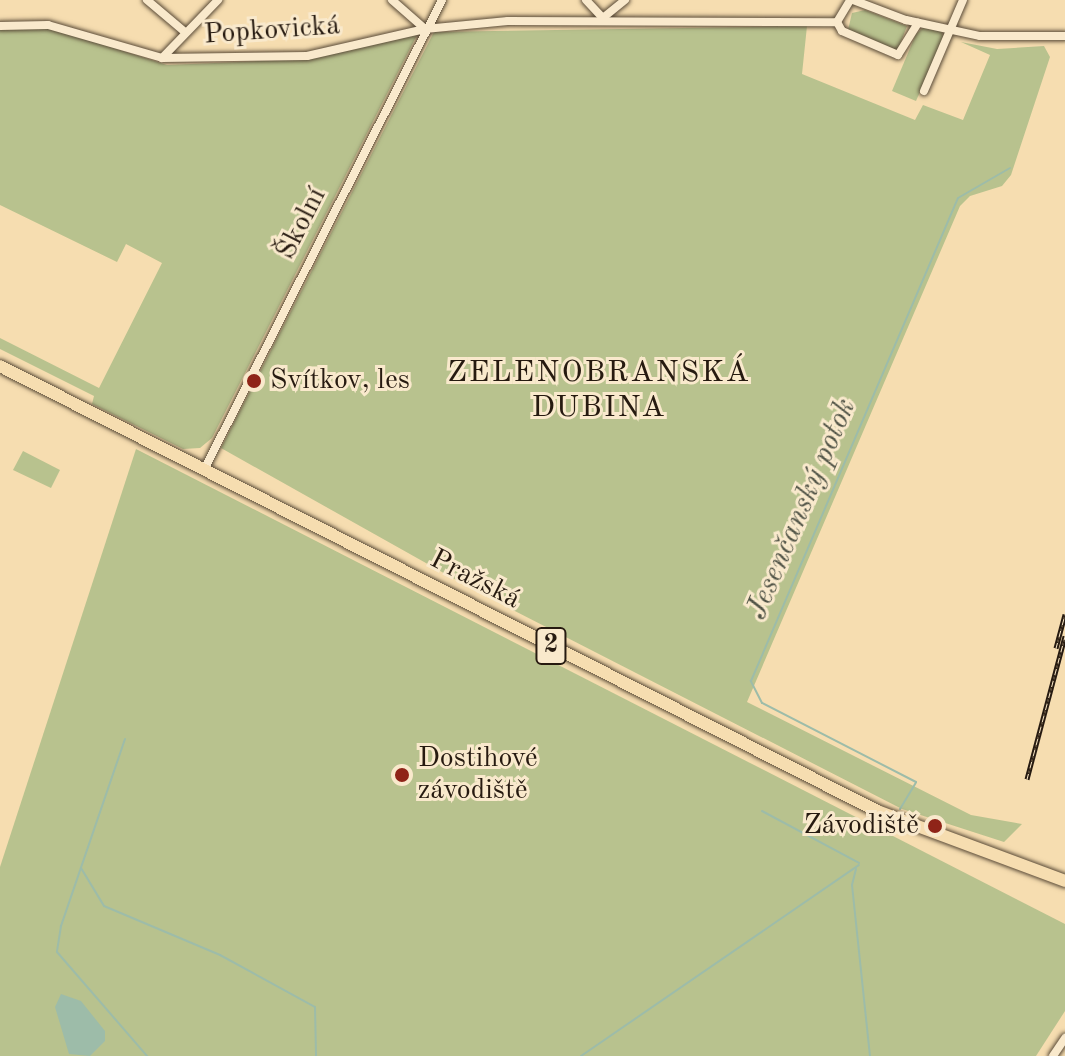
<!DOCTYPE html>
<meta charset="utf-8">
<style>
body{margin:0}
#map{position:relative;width:1065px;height:1056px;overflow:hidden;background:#f6ddb0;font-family:"Old Standard TT",serif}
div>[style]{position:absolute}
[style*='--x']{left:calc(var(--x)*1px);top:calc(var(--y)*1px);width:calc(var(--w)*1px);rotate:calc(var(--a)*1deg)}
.green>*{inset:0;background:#b8c28e}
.water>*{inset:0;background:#9dbca9}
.stream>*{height:2px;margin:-1px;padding:0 1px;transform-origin:1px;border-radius:1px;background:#9dbca9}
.roads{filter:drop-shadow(0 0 2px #5a4b38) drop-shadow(0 0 2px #5a4b38)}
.street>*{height:8px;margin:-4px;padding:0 4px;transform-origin:4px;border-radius:4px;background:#f9e9cc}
.primary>*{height:12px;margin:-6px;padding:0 6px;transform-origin:6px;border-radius:6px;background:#f6ddb0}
.rail>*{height:5px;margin-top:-2.5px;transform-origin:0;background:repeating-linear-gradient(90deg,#f9e9cc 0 6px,#261a10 0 12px);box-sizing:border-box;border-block:2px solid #261a10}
.dots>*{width:22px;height:22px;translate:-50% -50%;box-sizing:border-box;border:4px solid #f9e9cc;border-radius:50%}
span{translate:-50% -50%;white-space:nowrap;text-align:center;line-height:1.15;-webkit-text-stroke:6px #f9e9cc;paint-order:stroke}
.shield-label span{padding:2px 6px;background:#f9e9cc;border:2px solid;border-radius:6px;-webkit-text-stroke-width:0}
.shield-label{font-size:26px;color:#261a10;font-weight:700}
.street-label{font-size:28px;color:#261a10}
.poi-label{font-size:28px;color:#261a10}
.left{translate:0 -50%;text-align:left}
.right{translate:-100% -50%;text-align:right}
.neighbourhood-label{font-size:30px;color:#261a10;letter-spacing:2px}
.water-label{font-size:30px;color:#505346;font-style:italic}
</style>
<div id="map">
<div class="green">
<div style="clip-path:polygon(865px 10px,907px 26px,897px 52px,848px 30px,852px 13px)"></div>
<div style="clip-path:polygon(42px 25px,167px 65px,308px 59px,417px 35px,212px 438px,200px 448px,183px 449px,92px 404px,94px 396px,0 349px,0 338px,99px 388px,162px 263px,126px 244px,117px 262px,0 205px,0 28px)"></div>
<div style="clip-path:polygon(807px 26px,802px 74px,915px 120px,923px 105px,963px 120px,990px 55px,961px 42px,997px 49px,1044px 46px,1050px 57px,1011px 175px,1002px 186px,970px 196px,960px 206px,747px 702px,971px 815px,1022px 824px,1004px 842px,902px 809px,474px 590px,221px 448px,434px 32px)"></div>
<div style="clip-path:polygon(923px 28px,941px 31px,944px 38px,916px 101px,892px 91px,916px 34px)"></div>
<div style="clip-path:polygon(136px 449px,1065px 924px,1065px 1011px,1036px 1056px,0 1056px,0 867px)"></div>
<div style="clip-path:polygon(23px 451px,60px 470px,51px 488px,13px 470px)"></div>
</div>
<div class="water">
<div style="clip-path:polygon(61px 994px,81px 1001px,105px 1031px,105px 1041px,90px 1056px,69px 1054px,55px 1007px)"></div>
</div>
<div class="stream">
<div style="--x:125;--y:739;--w:198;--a:108.9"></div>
<div style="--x:61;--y:926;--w:26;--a:99"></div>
<div style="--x:57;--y:952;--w:138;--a:49.1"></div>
<div style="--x:900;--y:809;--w:31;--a:-59"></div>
<div style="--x:916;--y:782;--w:173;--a:-152.8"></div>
<div style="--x:762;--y:703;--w:25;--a:-117"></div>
<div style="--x:751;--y:681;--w:525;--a:-66.8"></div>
<div style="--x:958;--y:198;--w:60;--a:-30"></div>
<div style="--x:762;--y:811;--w:110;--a:28.2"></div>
<div style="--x:81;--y:868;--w:44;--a:58.8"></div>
<div style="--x:104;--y:906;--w:126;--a:22.9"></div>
<div style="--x:220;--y:955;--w:108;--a:28.7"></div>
<div style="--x:315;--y:1007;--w:49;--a:88.8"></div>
<div style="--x:856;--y:869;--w:16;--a:104"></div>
<div style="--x:852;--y:885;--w:172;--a:84"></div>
<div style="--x:581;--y:1056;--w:337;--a:-34.5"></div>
</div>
<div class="roads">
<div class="street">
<div style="--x:147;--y:0;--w:50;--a:40.1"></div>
<div style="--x:392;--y:0;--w:44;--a:41.3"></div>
<div style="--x:586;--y:0;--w:25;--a:47"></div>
<div style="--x:853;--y:0;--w:57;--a:20.7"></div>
<div style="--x:906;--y:20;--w:76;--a:12.2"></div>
<div style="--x:980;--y:36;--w:85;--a:0"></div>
<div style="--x:604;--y:17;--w:27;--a:-39"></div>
<div style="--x:837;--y:22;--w:10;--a:61"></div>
<div style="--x:842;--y:31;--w:61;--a:23.2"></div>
<div style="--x:898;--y:55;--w:38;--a:-58"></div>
<div style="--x:0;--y:26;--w:48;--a:-1.2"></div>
<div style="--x:48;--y:25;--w:119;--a:16.1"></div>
<div style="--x:162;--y:58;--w:145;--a:-0.8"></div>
<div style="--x:307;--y:56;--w:121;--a:-12.9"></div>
<div style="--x:425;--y:29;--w:83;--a:-5.5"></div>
<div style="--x:508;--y:21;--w:329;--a:0.2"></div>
<div style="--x:837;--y:22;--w:26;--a:-59"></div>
<div style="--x:162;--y:58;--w:81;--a:-46"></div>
<div style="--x:924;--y:91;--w:99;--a:-66.8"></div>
<div style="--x:204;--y:470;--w:527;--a:-63.14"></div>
<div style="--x:1053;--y:1056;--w:22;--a:-56"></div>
</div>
<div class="primary">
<div style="--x:0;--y:366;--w:983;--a:26.9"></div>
<div style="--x:877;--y:811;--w:201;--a:20.4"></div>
</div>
</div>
<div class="rail">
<div style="--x:1056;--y:648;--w:35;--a:-75"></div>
<div style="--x:1027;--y:779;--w:148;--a:-75.1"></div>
</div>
<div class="dots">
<div style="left:254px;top:381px;background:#8f2418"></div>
<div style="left:402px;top:775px;background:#8f2418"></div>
<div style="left:935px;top:826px;background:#8f2418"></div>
</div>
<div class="shield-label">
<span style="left:551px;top:646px">2</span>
</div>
<div class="street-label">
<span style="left:272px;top:31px;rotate:-4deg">Popkovická</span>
<span style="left:302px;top:224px;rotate:-63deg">Školní</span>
<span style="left:475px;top:580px;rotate:27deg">Pražská</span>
</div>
<div class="poi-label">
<span class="left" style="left:270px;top:381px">Svítkov, les</span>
<span class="left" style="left:418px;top:775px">Dostihové<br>závodiště</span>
<span class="right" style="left:919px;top:826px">Závodiště</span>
</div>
<div class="neighbourhood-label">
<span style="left:599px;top:390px">ZELENOBRANSKÁ<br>DUBINA</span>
</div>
<div class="water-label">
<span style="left:802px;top:509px;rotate:-67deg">Jesenčanský potok</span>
</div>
</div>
